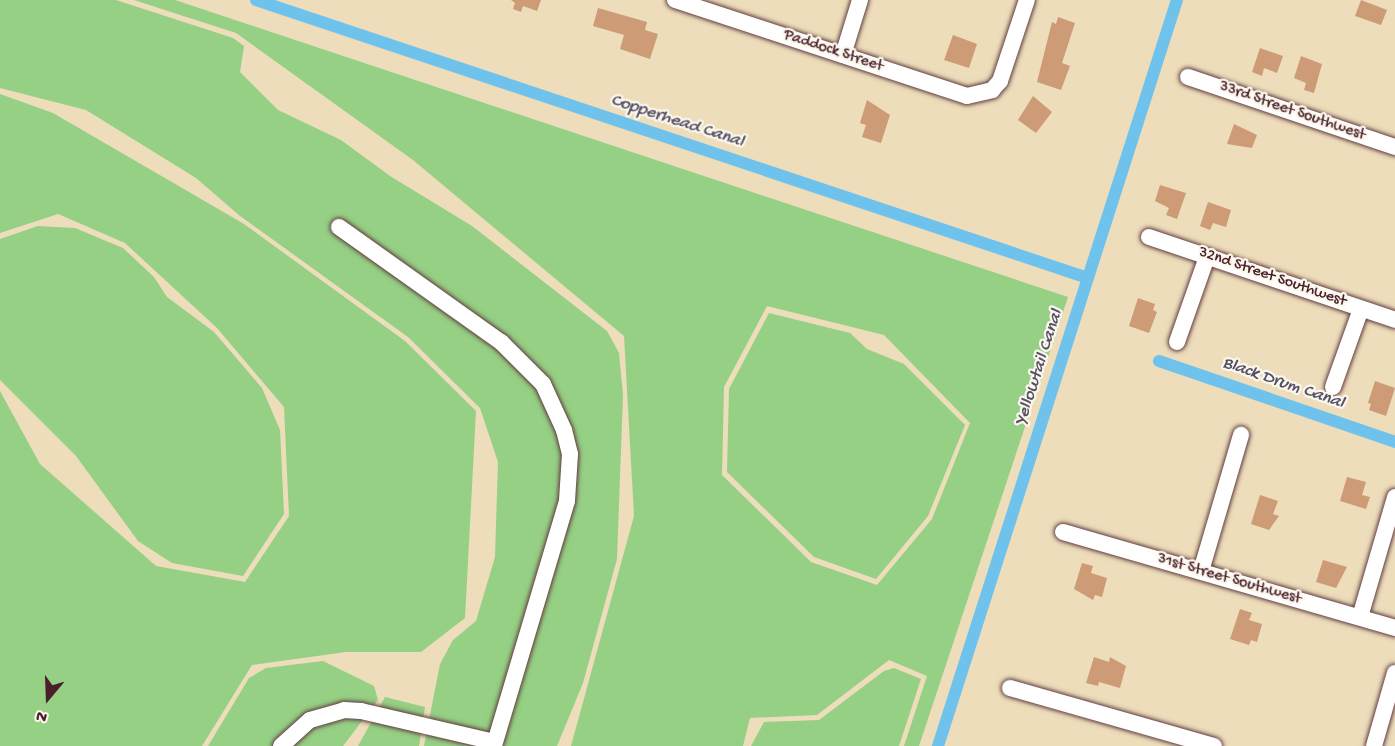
<!DOCTYPE html>
<style>
body{margin:0}
#map{position:relative;width:1395px;height:746px;overflow:hidden;background:#edddba;font-family:"Gochi Hand",sans-serif}
div>[style]{position:absolute}
[style*='--x']{left:calc(var(--x)*1px);top:calc(var(--y)*1px);width:calc(var(--w)*1px);rotate:calc(var(--a)*1deg)}
.green>*{inset:0;background:#95d084}
.canal>*{height:12px;margin:-6px;padding:0 6px;transform-origin:6px;border-radius:6px;background:#6fc2eb}
.building>*{inset:0;background:#cd9b76}
.roads{filter:drop-shadow(0 0 2px #623c40) drop-shadow(0 0 2px #623c40)}
.minor>*{height:16px;margin:-8px;padding:0 8px;transform-origin:8px;border-radius:8px;background:#fff}
span{translate:-50% -50%;white-space:nowrap;text-align:center;line-height:1.15;-webkit-text-stroke:4.5px #fbf7ec;paint-order:stroke}
.street-label{font-size:16px;color:#4a1f2b}
.water-label{font-size:18px;color:#555065;font-style:italic}
.north{position:absolute;left:18px;top:668px;width:60px;height:60px;-webkit-text-stroke:4px #fbf7ec;paint-order:stroke;rotate:199deg;font-size:16px;font-weight:700;line-height:24px;text-align:center;color:#4a1f2b}
.north::after{content:'';display:block;margin:auto;width:21px;height:27px;background:#4a1f2b;clip-path:polygon(50% 0,100% 100%,50% 72%,0 100%)}
</style>
<div id="map">
<div class="green">
<div style="clip-path:polygon(0 0,116px 0,233px 38px,244px 46px,240px 72px,278px 110px,341px 140px,390px 176px,472px 226px,607px 331px,619px 353px,623px 395px,617px 559px,583px 683px,557px 746px,424px 746px,440px 664px,453px 640px,476px 621px,495px 557px,498px 462px,480px 408px,408px 337px,240px 216px,196px 178px,86px 110px,0 88px)"></div>
<div style="clip-path:polygon(evenodd,134px 0,175px 0,1068px 297px,919px 746px,904px 746px,927px 676px,889px 660px,817px 715px,750px 718px,743px 746px,571px 746px,634px 516px,624px 336px,413px 160px,236px 33px,134px 0,767px 306px,884px 335px,970px 423px,932px 519px,877px 585px,811px 562px,722px 475px,724px 387px,767px 306px)"></div>
<div style="clip-path:polygon(0 94px,53px 113px,244px 224px,405px 341px,476px 411px,465px 618px,421px 652px,346px 652px,252px 665px,202px 746px,0 746px,0 391px,40px 464px,156px 566px,245px 582px,289px 516px,284px 407px,217px 328px,125px 243px,58px 214px,0 233px)"></div>
<div style="clip-path:polygon(38px 226px,75px 228px,123px 248px,154px 277px,167px 297px,214px 332px,262px 388px,280px 430px,284px 514px,243px 576px,172px 563px,138px 541px,76px 456px,0 380px,0 239px)"></div>
<div style="clip-path:polygon(769px 313px,850px 333px,867px 349px,904px 364px,965px 425px,928px 516px,876px 579px,814px 557px,727px 472px,729px 389px)"></div>
<div style="clip-path:polygon(323px 661px,374px 686px,378px 700px,343px 746px,208px 746px,249px 678px,266px 668px)"></div>
<div style="clip-path:polygon(894px 668px,921px 679px,899px 746px,751px 746px,764px 722px,819px 720px,884px 671px)"></div>
<div style="clip-path:polygon(385px 697px,425px 707px,419px 746px,358px 746px)"></div>
</div>
<div class="canal">
<div style="--x:256;--y:0;--w:877;--a:18.48"></div>
<div style="--x:1159;--y:361;--w:250;--a:18.9"></div>
<div style="--x:938;--y:746;--w:783;--a:-72.24"></div>
</div>
<div class="building">
<div style="clip-path:polygon(511px 0,541px 0,537px 11px,523px 6px,521px 12px,513px 9px,515px 3px)"></div>
<div style="clip-path:polygon(1361px 0,1387px 10px,1381px 25px,1355px 16px)"></div>
<div style="clip-path:polygon(598px 8px,647px 22px,645px 30px,658px 34px,650px 59px,620px 49px,624px 35px,593px 26px)"></div>
<div style="clip-path:polygon(1058px 17px,1075px 23px,1062px 63px,1070px 66px,1061px 90px,1037px 82px,1052px 22px,1056px 24px)"></div>
<div style="clip-path:polygon(953px 35px,977px 44px,969px 68px,944px 60px)"></div>
<div style="clip-path:polygon(1260px 48px,1283px 56px,1277px 73px,1264px 68px,1262px 76px,1252px 72px)"></div>
<div style="clip-path:polygon(1301px 56px,1322px 64px,1314px 93px,1304px 90px,1306px 83px,1294px 78px)"></div>
<div style="clip-path:polygon(1033px 96px,1052px 112px,1036px 133px,1018px 120px)"></div>
<div style="clip-path:polygon(867px 100px,890px 115px,881px 143px,862px 137px,866px 125px,860px 123px)"></div>
<div style="clip-path:polygon(1234px 124px,1257px 135px,1252px 148px,1227px 144px)"></div>
<div style="clip-path:polygon(1160px 185px,1186px 193px,1177px 219px,1166px 215px,1169px 208px,1155px 201px)"></div>
<div style="clip-path:polygon(1208px 202px,1231px 210px,1226px 227px,1213px 223px,1210px 230px,1200px 226px)"></div>
<div style="clip-path:polygon(1138px 298px,1155px 304px,1153px 310px,1157px 312px,1149px 333px,1129px 326px)"></div>
<div style="clip-path:polygon(1375px 381px,1395px 388px,1386px 416px,1369px 410px,1371px 404px,1368px 403px)"></div>
<div style="clip-path:polygon(1347px 477px,1366px 482px,1362px 495px,1370px 497px,1366px 509px,1340px 501px)"></div>
<div style="clip-path:polygon(1260px 495px,1278px 501px,1273px 514px,1279px 516px,1269px 530px,1251px 524px)"></div>
<div style="clip-path:polygon(1323px 560px,1347px 567px,1336px 588px,1316px 582px)"></div>
<div style="clip-path:polygon(1082px 563px,1093px 566px,1091px 573px,1107px 578px,1102px 597px,1095px 595px,1093px 600px,1074px 589px)"></div>
<div style="clip-path:polygon(1240px 609px,1252px 613px,1249px 620px,1262px 624px,1257px 642px,1251px 640px,1249px 645px,1230px 639px)"></div>
<div style="clip-path:polygon(1094px 657px,1109px 662px,1110px 657px,1126px 666px,1120px 688px,1099px 682px,1098px 686px,1086px 683px)"></div>
</div>
<div class="roads">
<div class="minor">
<div style="--x:675;--y:0;--w:307;--a:18.2"></div>
<div style="--x:967;--y:96;--w:26;--a:-13"></div>
<div style="--x:992;--y:90;--w:12;--a:-48"></div>
<div style="--x:1000;--y:81;--w:85;--a:-71.6"></div>
<div style="--x:843;--y:55;--w:58;--a:-72.8"></div>
<div style="--x:1188;--y:77;--w:219;--a:18.7"></div>
<div style="--x:339;--y:227;--w:199;--a:35.4"></div>
<div style="--x:501;--y:342;--w:59;--a:45"></div>
<div style="--x:543;--y:384;--w:51;--a:65.5"></div>
<div style="--x:564;--y:430;--w:25;--a:76"></div>
<div style="--x:570;--y:454;--w:47;--a:93.7"></div>
<div style="--x:567;--y:501;--w:256;--a:106.6"></div>
<div style="--x:1149;--y:237;--w:260;--a:18.6"></div>
<div style="--x:1177;--y:342;--w:90;--a:-70.6"></div>
<div style="--x:1333;--y:387;--w:83;--a:-70.3"></div>
<div style="--x:1063;--y:532;--w:346;--a:16.1"></div>
<div style="--x:1201;--y:571;--w:142;--a:-73.6"></div>
<div style="--x:1360;--y:617;--w:125;--a:-73.7"></div>
<div style="--x:1010;--y:688;--w:212;--a:15.9"></div>
<div style="--x:281;--y:746;--w:39;--a:-42"></div>
<div style="--x:310;--y:720;--w:35;--a:-16"></div>
<div style="--x:344;--y:710;--w:17;--a:3"></div>
<div style="--x:361;--y:711;--w:137;--a:13.1"></div>
<div style="--x:1374;--y:746;--w:76;--a:-74"></div>
</div>
</div>
<div class="street-label">
<span style="left:833px;top:52px;rotate:18deg">Paddock Street</span>
<span style="left:1292px;top:112px;rotate:19deg">33rd Street Southwest</span>
<span style="left:1272px;top:278px;rotate:19deg">32nd Street Southwest</span>
<span style="left:1229px;top:580px;rotate:16deg">31st Street Southwest</span>
</div>
<div class="water-label">
<span style="left:677px;top:122px;rotate:18deg">Copperhead Canal</span>
<span style="left:1040px;top:368px;rotate:-72deg">Yellowtail Canal</span>
<span style="left:1283px;top:384px;rotate:19deg">Black Drum Canal</span>
</div>
<div class="north">N</div>
</div>
